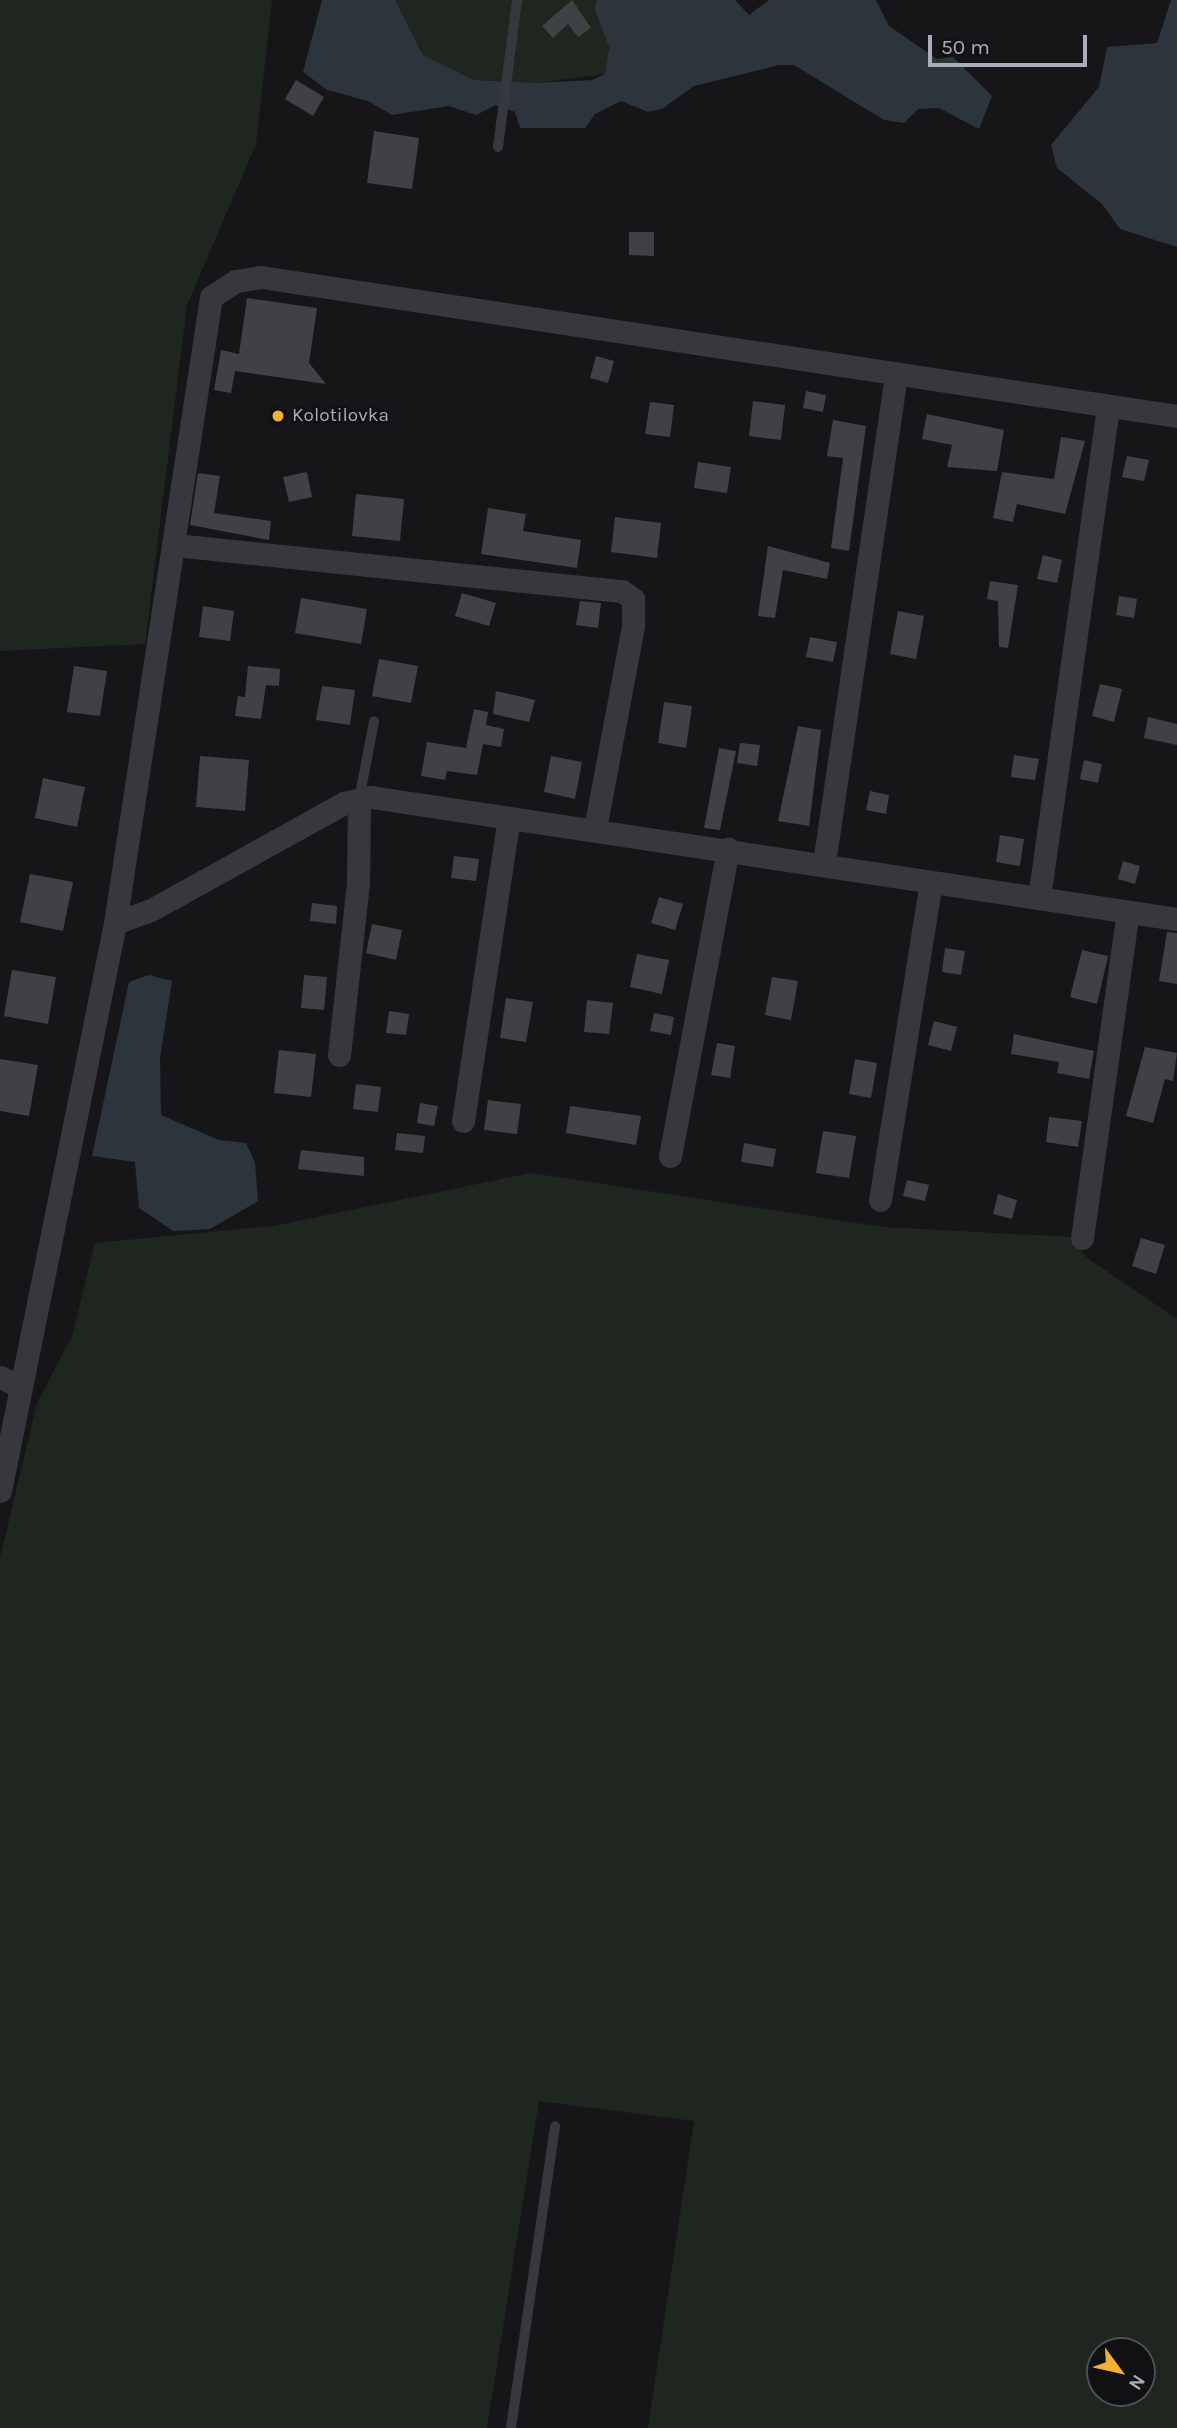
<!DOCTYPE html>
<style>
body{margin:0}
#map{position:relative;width:1177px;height:2428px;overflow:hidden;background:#161618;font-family:Karla,sans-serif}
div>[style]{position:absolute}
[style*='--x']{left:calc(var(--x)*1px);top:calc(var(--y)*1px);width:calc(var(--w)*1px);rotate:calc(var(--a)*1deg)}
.green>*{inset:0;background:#1e261f}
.water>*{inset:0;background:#2c353c}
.building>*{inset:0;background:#404145}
.service>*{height:10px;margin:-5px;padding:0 5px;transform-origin:5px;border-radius:5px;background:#37383d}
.minor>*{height:23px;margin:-11.5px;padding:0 11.5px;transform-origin:11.5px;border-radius:11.5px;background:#37383d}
.dots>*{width:19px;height:19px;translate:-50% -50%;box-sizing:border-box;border:4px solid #111113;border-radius:50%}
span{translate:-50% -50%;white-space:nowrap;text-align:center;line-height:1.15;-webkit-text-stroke:5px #111113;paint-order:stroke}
.poi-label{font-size:19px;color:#a8adb8}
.left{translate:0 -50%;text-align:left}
.north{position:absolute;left:1086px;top:2337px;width:70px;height:70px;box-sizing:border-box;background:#111113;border:2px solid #4d4f55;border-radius:50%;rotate:123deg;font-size:19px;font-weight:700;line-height:28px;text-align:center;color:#a8adb8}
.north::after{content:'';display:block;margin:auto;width:24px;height:32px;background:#f2b134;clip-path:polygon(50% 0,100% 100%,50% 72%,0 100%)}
.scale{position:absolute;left:928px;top:35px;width:159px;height:32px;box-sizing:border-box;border:4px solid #a8adb8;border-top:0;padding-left:9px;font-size:21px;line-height:24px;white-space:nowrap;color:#a8adb8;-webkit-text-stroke:5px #111113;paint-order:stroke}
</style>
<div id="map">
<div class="green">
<div style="clip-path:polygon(0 0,272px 0,256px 144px,187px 305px,145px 644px,0 651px)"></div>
<div style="clip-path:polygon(395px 0,597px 0,594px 8px,609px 47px,605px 74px,538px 83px,474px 80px,423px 55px)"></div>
<div style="clip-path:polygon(evenodd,531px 1173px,883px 1227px,1072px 1237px,1086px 1257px,1177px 1319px,1177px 2428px,648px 2428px,694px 2121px,539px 2101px,487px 2428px,0 2428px,0 1558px,37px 1403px,72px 1336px,95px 1243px,273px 1226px,531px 1173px,1100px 2351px,1142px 2351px,1142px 2393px,1100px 2393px,1100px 2351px)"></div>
</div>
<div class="water">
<div style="clip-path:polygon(322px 0,395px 0,423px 55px,474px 80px,538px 83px,592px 80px,605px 74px,609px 47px,594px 8px,597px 0,735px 0,749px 15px,769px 0,876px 0,889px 26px,937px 59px,953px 57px,992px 96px,979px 129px,939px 108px,918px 109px,904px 123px,884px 120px,794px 65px,779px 65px,694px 86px,662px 109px,648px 112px,621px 101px,595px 114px,585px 128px,520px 128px,515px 112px,496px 105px,476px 115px,449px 106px,392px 115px,368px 101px,327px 90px,303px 72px)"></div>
<div style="clip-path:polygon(1171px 0,1177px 0,1177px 247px,1120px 229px,1102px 204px,1057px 168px,1051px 145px,1099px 87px,1107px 47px,1157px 43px)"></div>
<div style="clip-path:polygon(149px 975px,172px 981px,160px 1058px,161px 1115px,219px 1140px,246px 1143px,255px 1163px,258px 1201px,210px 1229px,173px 1231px,139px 1208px,135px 1162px,92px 1156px,129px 982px)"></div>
</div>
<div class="building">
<div style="clip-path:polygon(572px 0,591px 28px,578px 37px,568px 24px,553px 38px,542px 26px)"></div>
<div style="clip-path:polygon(296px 80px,324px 97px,313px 116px,285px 99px)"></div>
<div style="clip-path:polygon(374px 131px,419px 138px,412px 189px,367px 183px)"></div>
<div style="clip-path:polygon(629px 232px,654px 232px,654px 256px,629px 255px)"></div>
<div style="clip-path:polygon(247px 298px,317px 308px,309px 363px,326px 384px,235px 371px,231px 393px,214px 390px,221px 350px,239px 354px)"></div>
<div style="clip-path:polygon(596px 356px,614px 361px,608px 383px,590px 378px)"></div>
<div style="clip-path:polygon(806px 391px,826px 395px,823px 412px,803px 408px)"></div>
<div style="clip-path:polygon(753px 401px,785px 405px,781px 440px,749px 436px)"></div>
<div style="clip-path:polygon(650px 402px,674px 405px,670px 437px,645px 434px)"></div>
<div style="clip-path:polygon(927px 414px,1004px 430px,997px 471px,947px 467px,952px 445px,922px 439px)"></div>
<div style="clip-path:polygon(833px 420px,866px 426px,849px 551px,831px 548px,843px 458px,827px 456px)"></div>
<div style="clip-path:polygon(1061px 437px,1085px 441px,1065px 514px,1017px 504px,1013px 522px,993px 518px,1002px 472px,1054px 479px)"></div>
<div style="clip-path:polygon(1127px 456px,1149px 460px,1144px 481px,1122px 477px)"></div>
<div style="clip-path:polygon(698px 462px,731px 467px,727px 493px,694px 488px)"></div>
<div style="clip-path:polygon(307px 472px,312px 497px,289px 502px,283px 477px)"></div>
<div style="clip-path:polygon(198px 473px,220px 476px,214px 513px,271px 521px,269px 540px,190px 525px)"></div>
<div style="clip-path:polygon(356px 494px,404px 499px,400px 541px,352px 536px)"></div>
<div style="clip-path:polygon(488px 508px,526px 514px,523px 531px,581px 540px,577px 568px,481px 554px)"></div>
<div style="clip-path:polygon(615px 517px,661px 523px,657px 558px,611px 552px)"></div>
<div style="clip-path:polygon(768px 546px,830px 563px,827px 579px,783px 570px,775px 618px,758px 616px)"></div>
<div style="clip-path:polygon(1043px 555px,1062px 560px,1057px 583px,1037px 579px)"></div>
<div style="clip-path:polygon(990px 581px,1018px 585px,1008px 648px,999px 647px,998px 601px,987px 599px)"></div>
<div style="clip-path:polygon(462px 593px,496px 603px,489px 626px,455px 616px)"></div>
<div style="clip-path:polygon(1119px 596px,1137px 599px,1134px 618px,1116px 615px)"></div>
<div style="clip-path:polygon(301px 598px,367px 609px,361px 644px,295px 633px)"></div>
<div style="clip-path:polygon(580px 601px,601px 603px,598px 628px,576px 625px)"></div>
<div style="clip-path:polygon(203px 606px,234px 611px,230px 641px,199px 637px)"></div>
<div style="clip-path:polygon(898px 611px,924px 616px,916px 659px,890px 654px)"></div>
<div style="clip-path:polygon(810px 637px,837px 642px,833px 662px,806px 657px)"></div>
<div style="clip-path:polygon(379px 659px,418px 666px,411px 703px,372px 696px)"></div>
<div style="clip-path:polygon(74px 666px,107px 671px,100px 716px,67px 712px)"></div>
<div style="clip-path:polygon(248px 666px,280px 669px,279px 686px,266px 685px,261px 719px,235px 716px,238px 696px,245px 697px)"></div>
<div style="clip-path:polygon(1100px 684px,1122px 689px,1114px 722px,1092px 716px)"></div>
<div style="clip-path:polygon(322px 686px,355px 690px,350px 725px,316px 720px)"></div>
<div style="clip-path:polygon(496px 691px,535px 700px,529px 722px,493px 714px)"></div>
<div style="clip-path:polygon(664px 702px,692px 706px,686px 748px,658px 743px)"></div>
<div style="clip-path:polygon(474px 709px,488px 712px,486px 725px,504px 729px,501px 747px,483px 744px,477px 775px,447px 771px,445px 780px,421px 776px,427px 742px,466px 748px)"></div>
<div style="clip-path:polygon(1148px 717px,1177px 724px,1177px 745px,1144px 738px)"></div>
<div style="clip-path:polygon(798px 726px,821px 730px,809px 826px,778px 821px)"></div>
<div style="clip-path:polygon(740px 743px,760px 745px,757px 766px,737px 763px)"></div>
<div style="clip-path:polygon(719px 748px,736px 751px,720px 830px,704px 828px)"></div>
<div style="clip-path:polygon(1014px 755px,1039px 759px,1035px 780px,1011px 777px)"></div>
<div style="clip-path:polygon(200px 756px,249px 760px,245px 811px,196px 807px)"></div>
<div style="clip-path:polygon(551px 756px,582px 762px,575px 799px,544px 792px)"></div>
<div style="clip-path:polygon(1084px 760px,1102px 764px,1098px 783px,1080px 779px)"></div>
<div style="clip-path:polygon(43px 778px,85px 787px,77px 827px,35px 818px)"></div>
<div style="clip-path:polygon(870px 791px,889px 795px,886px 814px,866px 810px)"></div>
<div style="clip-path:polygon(1000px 835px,1024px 839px,1020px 866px,996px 862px)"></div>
<div style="clip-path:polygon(454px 856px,479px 859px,476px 881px,451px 878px)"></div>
<div style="clip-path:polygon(1123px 861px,1140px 866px,1135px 884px,1118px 879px)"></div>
<div style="clip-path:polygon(30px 874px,73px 882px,63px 931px,20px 922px)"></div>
<div style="clip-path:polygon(659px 897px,683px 904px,675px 930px,651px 923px)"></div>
<div style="clip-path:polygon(312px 903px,337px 906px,336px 924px,310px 921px)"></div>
<div style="clip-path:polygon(372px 924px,402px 930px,396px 960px,366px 953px)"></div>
<div style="clip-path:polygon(1167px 932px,1177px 933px,1177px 984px,1159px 981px)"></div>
<div style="clip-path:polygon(945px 948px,965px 951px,961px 975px,942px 972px)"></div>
<div style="clip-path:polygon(1082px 950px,1108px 956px,1097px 1004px,1070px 997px)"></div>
<div style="clip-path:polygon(637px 954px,669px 960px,662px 994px,630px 987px)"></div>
<div style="clip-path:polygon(12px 970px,56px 977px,48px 1024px,4px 1016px)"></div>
<div style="clip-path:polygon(304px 975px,327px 977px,324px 1010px,301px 1008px)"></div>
<div style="clip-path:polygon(772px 977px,798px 981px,791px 1020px,765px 1015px)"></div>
<div style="clip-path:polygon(506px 998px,533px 1002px,526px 1042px,500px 1038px)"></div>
<div style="clip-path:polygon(587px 1000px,613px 1003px,609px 1034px,584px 1032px)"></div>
<div style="clip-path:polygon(389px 1011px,409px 1014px,406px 1035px,386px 1033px)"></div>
<div style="clip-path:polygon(654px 1013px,674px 1017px,671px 1035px,650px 1031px)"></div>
<div style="clip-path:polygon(934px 1021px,957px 1027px,951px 1051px,928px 1045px)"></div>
<div style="clip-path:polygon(1014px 1034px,1094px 1051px,1089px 1079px,1057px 1073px,1059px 1062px,1011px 1054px)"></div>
<div style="clip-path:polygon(717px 1043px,735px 1046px,730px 1078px,711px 1075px)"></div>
<div style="clip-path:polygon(1145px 1047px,1177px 1053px,1173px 1081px,1165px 1079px,1153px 1123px,1126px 1116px)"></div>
<div style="clip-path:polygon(279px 1050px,316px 1054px,311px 1097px,274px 1093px)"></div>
<div style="clip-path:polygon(0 1059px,38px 1065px,29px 1116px,0 1111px)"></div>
<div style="clip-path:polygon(855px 1059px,877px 1063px,871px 1098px,849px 1094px)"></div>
<div style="clip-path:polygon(356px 1084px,381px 1087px,378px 1112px,353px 1109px)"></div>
<div style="clip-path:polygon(488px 1100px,521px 1104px,517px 1134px,484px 1130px)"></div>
<div style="clip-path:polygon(420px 1103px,438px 1106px,434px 1126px,417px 1123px)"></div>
<div style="clip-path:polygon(570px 1106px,641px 1116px,636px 1145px,566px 1133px)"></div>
<div style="clip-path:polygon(1049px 1117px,1082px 1121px,1078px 1147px,1046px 1142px)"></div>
<div style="clip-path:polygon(823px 1131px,856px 1136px,849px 1178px,816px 1173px)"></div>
<div style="clip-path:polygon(397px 1133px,425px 1136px,423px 1153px,395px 1150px)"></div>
<div style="clip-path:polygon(744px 1143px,776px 1149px,773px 1167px,741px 1162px)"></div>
<div style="clip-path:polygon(301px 1150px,364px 1157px,364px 1176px,298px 1169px)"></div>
<div style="clip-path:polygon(907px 1180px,929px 1185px,925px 1201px,903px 1196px)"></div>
<div style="clip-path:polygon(998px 1194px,1017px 1200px,1012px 1219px,993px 1214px)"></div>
<div style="clip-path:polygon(1141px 1238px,1165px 1245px,1156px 1274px,1132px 1266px)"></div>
</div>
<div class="service">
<div style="--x:498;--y:147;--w:148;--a:-82.6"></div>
<div style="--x:359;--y:800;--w:80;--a:-79.2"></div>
<div style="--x:511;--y:2428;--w:305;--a:-81.7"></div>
</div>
<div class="minor">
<div style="--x:175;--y:545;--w:449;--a:5.9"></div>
<div style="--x:622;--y:591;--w:14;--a:36"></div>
<div style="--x:633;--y:599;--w:27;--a:90"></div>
<div style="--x:633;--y:626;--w:207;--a:100.6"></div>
<div style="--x:824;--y:863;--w:493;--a:-81.6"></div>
<div style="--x:1039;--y:898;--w:494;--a:-82"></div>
<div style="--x:115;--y:923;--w:38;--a:-20"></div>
<div style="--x:151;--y:910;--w:221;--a:-29"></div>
<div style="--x:344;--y:803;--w:28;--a:-13"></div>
<div style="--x:371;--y:797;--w:815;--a:8.61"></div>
<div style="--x:339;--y:1055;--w:172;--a:-83.7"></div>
<div style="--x:358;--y:884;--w:84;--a:-89.3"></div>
<div style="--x:463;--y:1121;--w:306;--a:-81.4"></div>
<div style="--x:670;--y:1156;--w:313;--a:-79.3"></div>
<div style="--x:880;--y:1200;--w:322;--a:-80.9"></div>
<div style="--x:1082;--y:1238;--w:329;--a:-82"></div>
<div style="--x:0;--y:1377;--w:23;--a:25"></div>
<div style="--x:0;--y:1491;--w:580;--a:-78.55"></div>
<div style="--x:115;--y:923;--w:633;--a:-81.28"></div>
<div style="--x:211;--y:297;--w:30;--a:-33"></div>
<div style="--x:236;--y:281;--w:25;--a:-9"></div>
<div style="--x:261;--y:277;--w:926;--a:8.63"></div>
</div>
<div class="dots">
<div style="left:278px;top:416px;background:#f2b134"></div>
</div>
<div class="poi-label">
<span class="left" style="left:292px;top:416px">Kolotilovka</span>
</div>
<div class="north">N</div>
<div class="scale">50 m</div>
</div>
